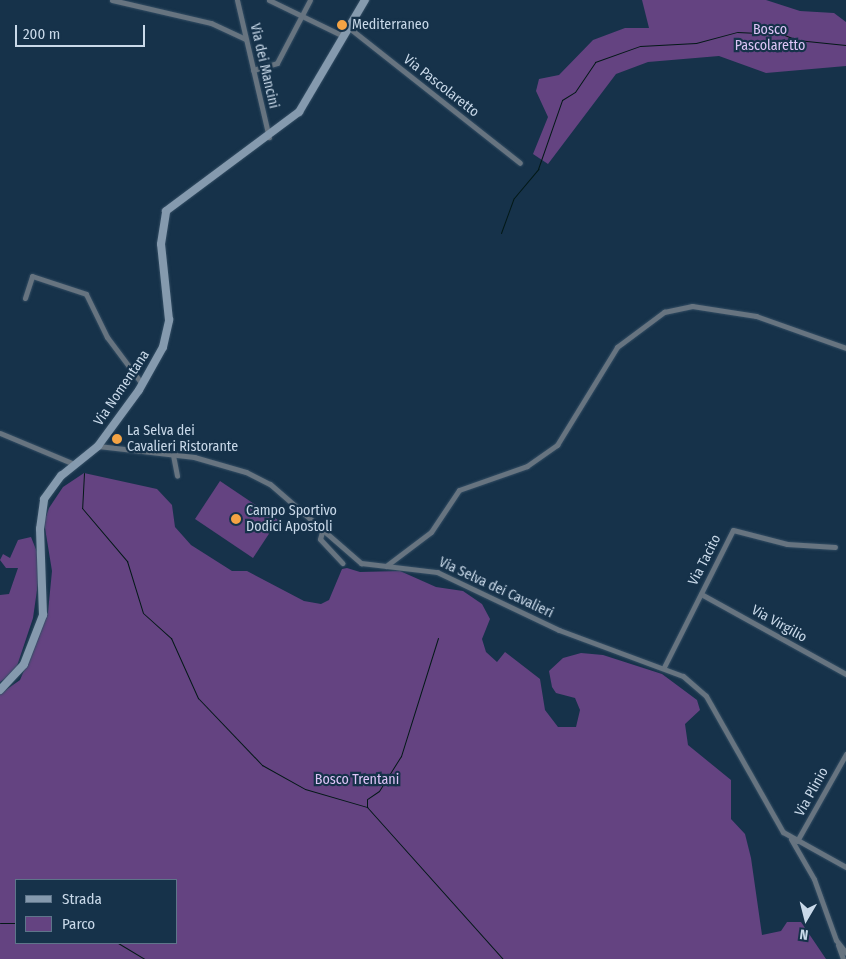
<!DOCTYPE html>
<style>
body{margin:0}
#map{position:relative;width:846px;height:959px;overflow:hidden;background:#16324a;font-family:"Fira Sans Condensed",sans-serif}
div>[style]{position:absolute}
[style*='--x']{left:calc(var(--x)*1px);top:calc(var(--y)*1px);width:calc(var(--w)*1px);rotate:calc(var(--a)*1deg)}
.green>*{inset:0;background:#644381}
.stream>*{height:1px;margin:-0.5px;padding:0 0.5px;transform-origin:0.5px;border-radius:0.5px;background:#031917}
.roads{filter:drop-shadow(0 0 1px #334d63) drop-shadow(0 0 1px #334d63)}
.street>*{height:5px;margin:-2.5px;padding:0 2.5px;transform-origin:2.5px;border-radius:2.5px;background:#677480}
.secondary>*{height:8px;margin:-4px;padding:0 4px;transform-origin:4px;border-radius:4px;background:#859aae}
.dots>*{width:14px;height:14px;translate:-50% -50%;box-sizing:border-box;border:2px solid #16324a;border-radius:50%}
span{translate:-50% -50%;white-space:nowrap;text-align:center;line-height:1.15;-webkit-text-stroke:4.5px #16324a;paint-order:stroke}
.poi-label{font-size:14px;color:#c9d9e9}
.left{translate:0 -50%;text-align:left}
.park-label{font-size:14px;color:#dec5f7}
.street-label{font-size:14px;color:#c9d9e9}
.legend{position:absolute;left:15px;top:879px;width:162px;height:65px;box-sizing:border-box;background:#16324a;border:1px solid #5e758a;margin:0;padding:6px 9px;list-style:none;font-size:15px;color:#c9d9e9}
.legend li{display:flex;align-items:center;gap:10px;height:25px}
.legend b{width:25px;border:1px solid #5e758a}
.north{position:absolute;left:781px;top:894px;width:50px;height:50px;-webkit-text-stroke:4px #16324a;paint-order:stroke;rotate:188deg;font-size:14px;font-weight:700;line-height:20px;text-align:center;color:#c9d9e9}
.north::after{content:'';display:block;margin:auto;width:18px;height:22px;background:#c9d9e9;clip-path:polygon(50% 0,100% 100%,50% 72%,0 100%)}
.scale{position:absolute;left:15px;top:25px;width:130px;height:22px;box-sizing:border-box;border:2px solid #c9d9e9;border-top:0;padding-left:6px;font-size:15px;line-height:18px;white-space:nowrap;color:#c9d9e9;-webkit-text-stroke:4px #16324a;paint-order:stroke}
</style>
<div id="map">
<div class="green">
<div style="clip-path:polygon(642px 0,766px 0,800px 11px,834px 13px,846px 22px,846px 66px,766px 73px,719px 56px,648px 62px,616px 74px,548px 164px,533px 154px,548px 117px,536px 91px,539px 79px,559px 75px,593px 40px,625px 28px,649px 28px)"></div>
<div style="clip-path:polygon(evenodd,84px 473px,157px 489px,172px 505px,175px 527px,191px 545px,232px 571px,247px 571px,304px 601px,321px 604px,329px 600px,342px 569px,347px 568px,360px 572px,400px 571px,436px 587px,463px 591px,482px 604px,490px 619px,482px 639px,486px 652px,497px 662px,505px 652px,540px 679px,545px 710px,558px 727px,576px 727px,580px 710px,575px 698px,556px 693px,552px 687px,549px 671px,563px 658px,581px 653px,603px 655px,662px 674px,697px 700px,700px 710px,685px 724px,688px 745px,731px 780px,731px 819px,745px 834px,751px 858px,762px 935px,781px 931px,787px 922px,801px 922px,826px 959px,0 959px,0 694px,20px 680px,48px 612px,52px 571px,44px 522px,49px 508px,63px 487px,84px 473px,16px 880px,176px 880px,176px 943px,16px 943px,16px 880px)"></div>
<div style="clip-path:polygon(220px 481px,278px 520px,253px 558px,195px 519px)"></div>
<div style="clip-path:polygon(31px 537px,41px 562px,33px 618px,15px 672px,0 682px,0 595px,9px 594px,18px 568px,6px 568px,0 560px,3px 554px,10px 558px,18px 540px)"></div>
</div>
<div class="stream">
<div style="--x:501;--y:233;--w:37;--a:-70"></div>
<div style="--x:514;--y:198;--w:38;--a:-50"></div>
<div style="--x:538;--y:169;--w:73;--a:-70.8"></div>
<div style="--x:562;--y:100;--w:15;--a:-32"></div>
<div style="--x:575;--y:92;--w:36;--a:-56"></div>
<div style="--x:595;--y:62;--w:48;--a:-19.6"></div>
<div style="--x:640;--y:46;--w:56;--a:-3.1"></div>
<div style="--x:696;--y:43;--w:42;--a:-15"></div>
<div style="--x:737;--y:32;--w:45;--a:2.5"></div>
<div style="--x:782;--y:34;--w:16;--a:22"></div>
<div style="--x:797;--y:40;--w:49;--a:5.8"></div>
<div style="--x:84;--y:473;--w:35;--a:93"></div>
<div style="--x:82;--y:508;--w:70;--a:49.7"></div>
<div style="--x:127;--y:561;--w:54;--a:72.9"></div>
<div style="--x:143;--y:613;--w:38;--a:42"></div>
<div style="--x:171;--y:638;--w:66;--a:65.8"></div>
<div style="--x:198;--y:698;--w:93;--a:46.3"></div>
<div style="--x:262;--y:765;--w:49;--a:29.2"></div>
<div style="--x:305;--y:789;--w:65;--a:16.2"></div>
<div style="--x:438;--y:638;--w:124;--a:107.4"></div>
<div style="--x:401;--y:756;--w:41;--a:122.2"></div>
<div style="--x:379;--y:791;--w:14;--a:146"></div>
<div style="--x:367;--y:799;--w:8;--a:90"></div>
<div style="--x:367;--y:807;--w:204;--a:48.2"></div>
<div style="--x:0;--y:923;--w:16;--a:0"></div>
<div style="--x:118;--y:943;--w:31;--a:31"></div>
</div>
<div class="roads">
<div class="street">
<div style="--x:112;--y:0;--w:102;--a:13.1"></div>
<div style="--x:211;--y:23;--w:38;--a:25"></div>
<div style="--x:237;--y:0;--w:141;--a:76.9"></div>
<div style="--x:269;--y:0;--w:82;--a:25.9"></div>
<div style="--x:348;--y:27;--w:219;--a:38.3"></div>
<div style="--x:253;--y:70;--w:25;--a:-16"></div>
<div style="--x:277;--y:63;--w:71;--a:-62.4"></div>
<div style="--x:25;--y:298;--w:23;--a:-72"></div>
<div style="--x:32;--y:276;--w:57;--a:18.4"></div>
<div style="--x:86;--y:294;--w:48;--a:64"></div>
<div style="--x:107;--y:337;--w:59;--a:53.3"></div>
<div style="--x:0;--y:433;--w:80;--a:22.7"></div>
<div style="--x:98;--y:446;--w:97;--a:6.5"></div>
<div style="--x:194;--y:457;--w:54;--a:16.1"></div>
<div style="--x:246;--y:472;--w:27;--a:27"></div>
<div style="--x:270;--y:484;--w:121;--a:41"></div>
<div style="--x:361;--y:563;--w:77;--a:6.8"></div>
<div style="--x:437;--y:572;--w:135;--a:25.4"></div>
<div style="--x:559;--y:630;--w:132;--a:20.4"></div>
<div style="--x:683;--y:676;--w:30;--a:41"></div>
<div style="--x:706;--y:696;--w:156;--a:60.5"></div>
<div style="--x:783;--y:832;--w:72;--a:29.1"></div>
<div style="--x:173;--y:455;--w:21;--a:79"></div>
<div style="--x:322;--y:532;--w:7;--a:106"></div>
<div style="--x:320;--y:539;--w:33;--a:47"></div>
<div style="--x:386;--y:566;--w:56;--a:-37.1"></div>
<div style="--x:431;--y:532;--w:50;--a:-56.3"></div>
<div style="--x:459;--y:490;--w:72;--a:-19.4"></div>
<div style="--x:527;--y:466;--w:37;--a:-35"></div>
<div style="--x:557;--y:445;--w:115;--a:-58.5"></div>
<div style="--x:617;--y:347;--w:59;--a:-36.7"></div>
<div style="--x:664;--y:312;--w:29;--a:-12"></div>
<div style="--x:692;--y:306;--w:65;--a:8.9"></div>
<div style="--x:756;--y:316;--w:96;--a:19.6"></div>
<div style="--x:701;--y:594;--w:166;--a:28.9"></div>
<div style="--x:664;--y:667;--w:153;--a:-63.3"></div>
<div style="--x:733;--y:530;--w:56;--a:14.5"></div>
<div style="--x:787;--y:544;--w:48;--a:3.6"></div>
<div style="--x:791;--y:839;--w:46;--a:60.1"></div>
<div style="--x:814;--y:879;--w:65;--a:70.2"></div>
<div style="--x:836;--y:940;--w:16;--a:52"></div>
<div style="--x:797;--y:841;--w:100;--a:-60.6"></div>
<div style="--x:838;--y:945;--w:15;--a:70"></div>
</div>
<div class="secondary">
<div style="--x:0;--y:690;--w:35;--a:-47"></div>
<div style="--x:24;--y:664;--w:53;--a:-68.8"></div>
<div style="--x:43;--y:615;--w:86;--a:-92"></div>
<div style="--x:40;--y:529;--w:30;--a:-82"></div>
<div style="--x:44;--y:499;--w:29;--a:-54"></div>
<div style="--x:61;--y:476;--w:48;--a:-39"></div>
<div style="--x:98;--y:446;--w:69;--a:-53.8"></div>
<div style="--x:139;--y:390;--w:49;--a:-60.8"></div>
<div style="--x:163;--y:347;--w:28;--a:-77"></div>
<div style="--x:169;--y:320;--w:76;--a:-96"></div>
<div style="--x:161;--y:244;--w:33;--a:-81"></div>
<div style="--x:166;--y:211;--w:166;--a:-36.7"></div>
<div style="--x:299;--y:112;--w:130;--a:-59.5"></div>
</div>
</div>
<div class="dots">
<div style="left:342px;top:25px;background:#f4a344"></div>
<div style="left:117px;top:439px;background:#f4a344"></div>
<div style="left:236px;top:519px;background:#f4a344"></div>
</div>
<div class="poi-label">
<span class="left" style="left:352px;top:25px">Mediterraneo</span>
<span class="left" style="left:127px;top:439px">La Selva dei<br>Cavalieri Ristorante</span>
<span class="left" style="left:246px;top:519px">Campo Sportivo<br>Dodici Apostoli</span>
</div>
<div class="park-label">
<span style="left:770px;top:38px">Bosco<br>Pascolaretto</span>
<span style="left:357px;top:780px">Bosco Trentani</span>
</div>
<div class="street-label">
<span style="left:264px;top:66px;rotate:77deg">Via dei Mancini</span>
<span style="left:441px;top:86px;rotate:38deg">Via Pascolaretto</span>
<span style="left:122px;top:388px;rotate:-56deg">Via Nomentana</span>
<span style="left:705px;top:560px;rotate:-63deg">Via Tacito</span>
<span style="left:496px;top:588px;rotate:25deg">Via Selva dei Cavalieri</span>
<span style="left:779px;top:624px;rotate:29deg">Via Virgilio</span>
<span style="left:812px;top:792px;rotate:-61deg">Via Plinio</span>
</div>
<ul class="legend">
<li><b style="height:6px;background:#859aae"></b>Strada</li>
<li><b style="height:14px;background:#644381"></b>Parco</li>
</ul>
<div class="north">N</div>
<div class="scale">200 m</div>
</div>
